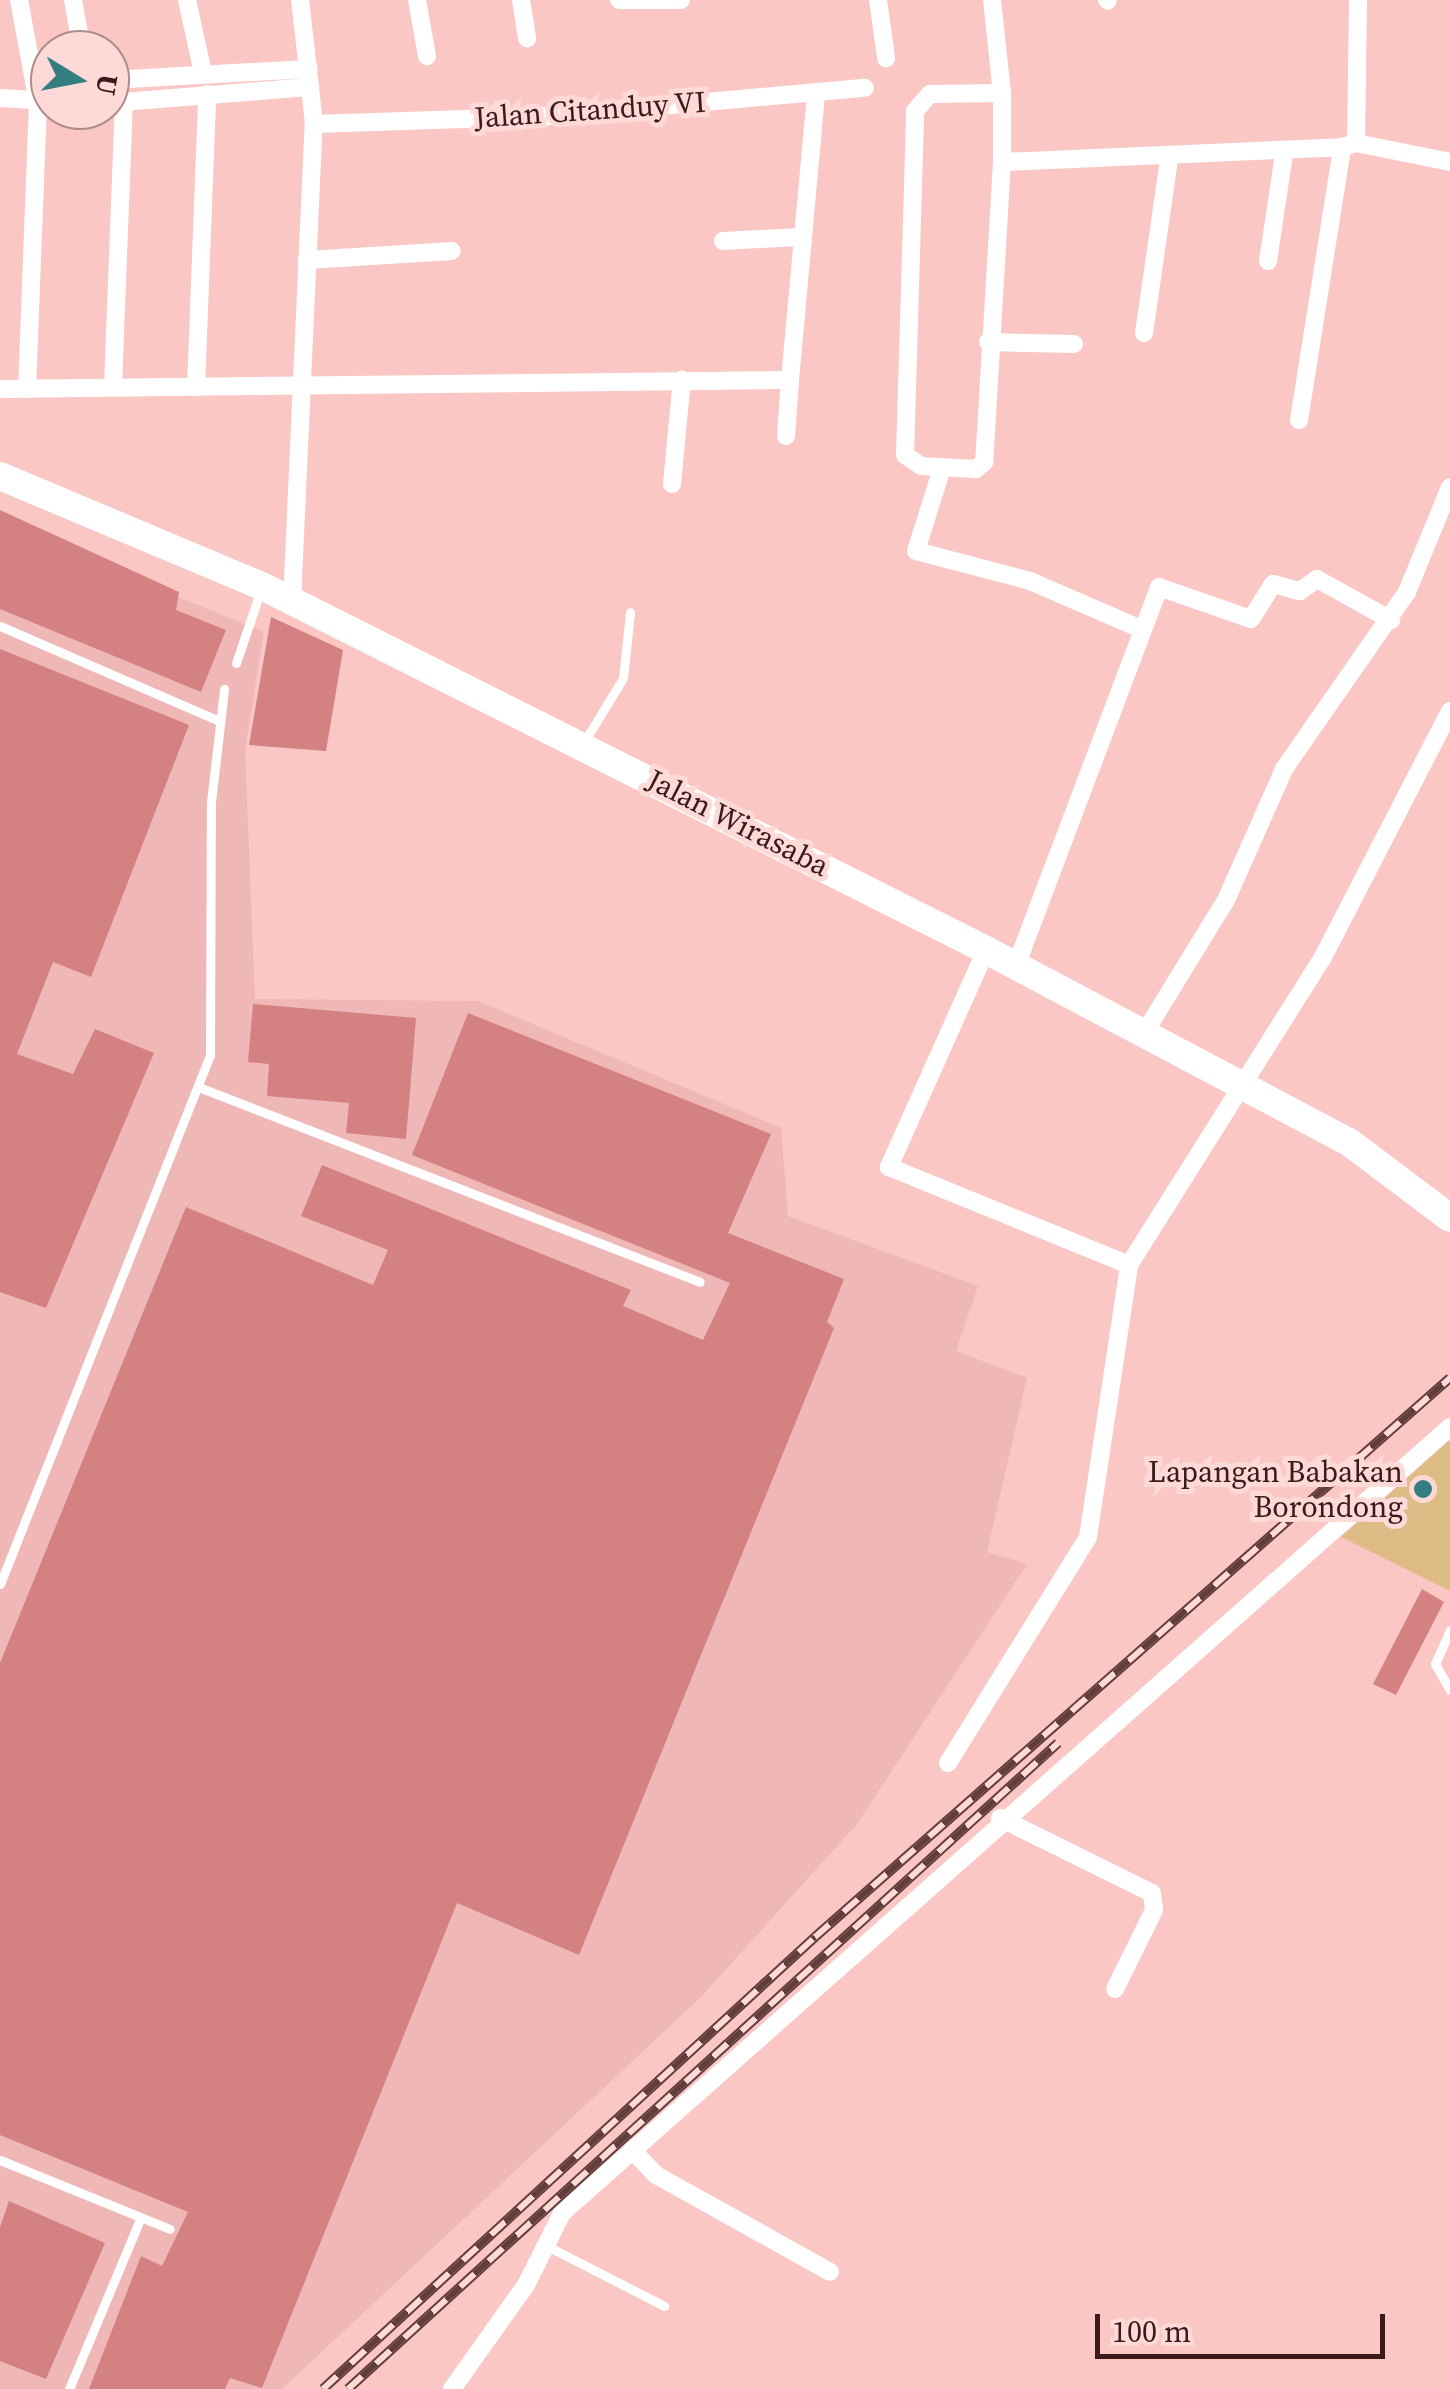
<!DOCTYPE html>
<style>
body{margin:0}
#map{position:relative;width:1450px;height:2389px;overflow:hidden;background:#fbc7c5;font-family:"Source Serif 4",serif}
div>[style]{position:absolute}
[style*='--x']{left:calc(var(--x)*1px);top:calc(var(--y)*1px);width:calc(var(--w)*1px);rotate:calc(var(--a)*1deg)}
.built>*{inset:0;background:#efb7b6}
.green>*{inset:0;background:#ddbc85}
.building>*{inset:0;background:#d48281}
.service>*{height:9px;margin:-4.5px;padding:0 4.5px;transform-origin:4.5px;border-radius:4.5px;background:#fff}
.minor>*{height:18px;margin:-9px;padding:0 9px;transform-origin:9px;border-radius:9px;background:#fff}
.primary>*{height:28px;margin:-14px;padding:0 14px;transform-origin:14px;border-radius:14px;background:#fff}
.rail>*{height:10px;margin-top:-5px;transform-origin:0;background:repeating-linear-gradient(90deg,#fdd9d7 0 19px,#613d3c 0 38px);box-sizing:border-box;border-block:2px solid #613d3c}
.dots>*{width:28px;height:28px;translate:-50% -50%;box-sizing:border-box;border:5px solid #fdd9d7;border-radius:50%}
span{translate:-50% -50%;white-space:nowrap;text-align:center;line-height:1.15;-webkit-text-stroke:10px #fdd9d7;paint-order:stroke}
.street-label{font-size:30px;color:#3a1a1a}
.poi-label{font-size:30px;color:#3a1a1a}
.right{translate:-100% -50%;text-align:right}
.north{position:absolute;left:30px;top:30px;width:100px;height:100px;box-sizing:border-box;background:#fdd9d7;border:2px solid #af8d8b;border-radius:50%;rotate:100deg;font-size:28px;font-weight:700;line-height:40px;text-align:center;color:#3a1a1a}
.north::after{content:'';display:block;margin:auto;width:35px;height:45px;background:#347d81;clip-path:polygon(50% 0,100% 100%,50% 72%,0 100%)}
.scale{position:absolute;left:1095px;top:2314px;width:290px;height:45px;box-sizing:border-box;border:5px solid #3a1a1a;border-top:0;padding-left:12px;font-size:30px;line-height:35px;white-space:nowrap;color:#3a1a1a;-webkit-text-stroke:8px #fdd9d7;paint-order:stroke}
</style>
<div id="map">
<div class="built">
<div style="clip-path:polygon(0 525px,264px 632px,245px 750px,255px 999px,478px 1001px,781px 1128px,788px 1216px,978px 1286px,956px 1351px,1027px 1378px,987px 1552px,1027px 1564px,857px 1824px,701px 1997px,282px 2389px,0 2389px)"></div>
</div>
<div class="green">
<div style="clip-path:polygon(1450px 1440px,1450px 1591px,1341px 1537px)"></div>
</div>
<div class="building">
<div style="clip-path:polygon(0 510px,179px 592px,176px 610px,226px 630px,201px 692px,0 609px)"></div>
<div style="clip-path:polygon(271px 617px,343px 650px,326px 751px,249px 745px)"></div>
<div style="clip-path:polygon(0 649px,189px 725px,91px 977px,53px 962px,17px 1054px,73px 1074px,95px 1029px,154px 1053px,46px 1308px,0 1292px)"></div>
<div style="clip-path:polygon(253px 1004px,416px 1018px,406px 1139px,346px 1133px,349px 1103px,267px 1096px,269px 1064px,248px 1062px)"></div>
<div style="clip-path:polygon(468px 1013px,771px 1134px,728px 1233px,844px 1279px,827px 1322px,834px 1328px,579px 1955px,457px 1903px,262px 2388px,230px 2378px,225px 2389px,89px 2389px,141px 2256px,162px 2266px,188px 2212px,0 2135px,0 1663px,186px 1207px,373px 1285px,388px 1250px,301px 1216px,322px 1165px,631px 1290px,623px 1306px,703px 1340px,730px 1283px,412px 1155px)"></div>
<div style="clip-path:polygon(1422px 1589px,1444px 1602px,1396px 1695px,1373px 1684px)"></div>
<div style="clip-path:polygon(9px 2201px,105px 2243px,46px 2379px,0 2361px,0 2227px)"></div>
</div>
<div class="service">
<div style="--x:0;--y:626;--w:240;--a:23.4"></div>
<div style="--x:236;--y:663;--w:78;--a:-71.3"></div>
<div style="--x:584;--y:742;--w:75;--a:-58.6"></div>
<div style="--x:623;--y:678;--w:66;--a:-83.9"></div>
<div style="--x:201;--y:1088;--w:535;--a:21.24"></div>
<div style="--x:0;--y:1584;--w:569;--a:-68.35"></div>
<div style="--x:210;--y:1055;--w:253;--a:-89.8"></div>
<div style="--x:211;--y:802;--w:114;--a:-83.4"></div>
<div style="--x:1450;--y:1630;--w:37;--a:114"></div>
<div style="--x:1435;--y:1664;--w:30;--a:60"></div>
<div style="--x:0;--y:2160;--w:183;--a:22.1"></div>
<div style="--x:545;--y:2245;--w:134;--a:27.1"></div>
<div style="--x:69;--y:2389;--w:186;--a:-67.3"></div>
</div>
<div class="minor">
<div style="--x:19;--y:0;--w:87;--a:79.5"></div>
<div style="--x:35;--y:86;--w:15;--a:-4"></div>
<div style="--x:73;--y:0;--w:51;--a:79.8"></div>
<div style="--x:187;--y:0;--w:75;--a:77.6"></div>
<div style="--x:417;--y:0;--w:57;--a:79.9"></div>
<div style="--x:521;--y:0;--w:39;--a:81"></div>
<div style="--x:619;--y:0;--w:62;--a:0"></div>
<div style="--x:878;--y:0;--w:59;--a:82.1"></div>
<div style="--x:992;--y:0;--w:94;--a:83.9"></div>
<div style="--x:1002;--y:93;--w:69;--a:90"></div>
<div style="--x:1002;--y:162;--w:301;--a:93.4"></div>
<div style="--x:984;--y:462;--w:11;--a:139"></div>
<div style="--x:976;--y:469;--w:55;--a:-176.9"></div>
<div style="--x:921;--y:466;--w:19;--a:-145"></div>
<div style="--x:905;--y:455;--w:344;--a:-88.3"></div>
<div style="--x:915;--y:111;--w:23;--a:-49"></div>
<div style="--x:930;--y:94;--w:72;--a:-0.8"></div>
<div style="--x:1107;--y:0;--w:1;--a:45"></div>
<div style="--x:1358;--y:0;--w:143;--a:90.8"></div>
<div style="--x:1356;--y:143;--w:96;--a:11.4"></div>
<div style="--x:110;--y:80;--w:199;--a:-3.2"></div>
<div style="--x:0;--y:98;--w:49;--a:3.5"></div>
<div style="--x:110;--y:103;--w:201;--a:-4.6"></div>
<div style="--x:314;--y:124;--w:235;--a:-1.9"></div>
<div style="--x:549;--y:116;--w:317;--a:-5.1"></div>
<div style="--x:1002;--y:162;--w:340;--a:-2.5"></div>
<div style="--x:723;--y:241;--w:77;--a:-3"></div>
<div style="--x:307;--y:260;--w:145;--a:-3.6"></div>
<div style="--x:1268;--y:261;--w:108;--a:-81.5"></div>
<div style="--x:1144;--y:333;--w:175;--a:-81.8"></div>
<div style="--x:988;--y:342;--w:86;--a:1.3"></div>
<div style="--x:113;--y:386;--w:283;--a:-87.8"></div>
<div style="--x:196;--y:387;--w:293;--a:-87.8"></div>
<div style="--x:0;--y:389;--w:790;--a:-0.65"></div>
<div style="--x:790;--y:380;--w:287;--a:-84.8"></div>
<div style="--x:27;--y:389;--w:288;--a:-87.8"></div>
<div style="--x:1299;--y:420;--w:276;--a:-81"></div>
<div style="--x:1342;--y:147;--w:15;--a:-16"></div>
<div style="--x:786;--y:436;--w:56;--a:-85.9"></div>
<div style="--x:942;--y:468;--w:87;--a:107.4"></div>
<div style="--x:916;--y:551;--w:118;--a:14.7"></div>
<div style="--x:1030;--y:581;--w:121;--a:23.4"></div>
<div style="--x:672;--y:484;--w:105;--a:-84.6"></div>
<div style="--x:292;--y:601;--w:478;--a:-87.4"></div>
<div style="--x:314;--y:124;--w:125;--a:-96.4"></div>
<div style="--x:986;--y:950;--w:238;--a:114.1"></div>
<div style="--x:889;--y:1167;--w:259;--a:22.2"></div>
<div style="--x:1016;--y:966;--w:405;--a:-69.3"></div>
<div style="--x:1159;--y:587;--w:97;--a:19.2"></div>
<div style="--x:1251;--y:619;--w:41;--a:-57.8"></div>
<div style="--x:1273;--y:584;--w:28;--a:15"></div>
<div style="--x:1300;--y:591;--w:21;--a:-35"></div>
<div style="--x:1317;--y:579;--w:85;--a:29"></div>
<div style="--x:1145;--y:1032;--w:155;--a:-58.5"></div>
<div style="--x:1226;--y:900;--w:143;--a:-66.1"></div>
<div style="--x:1284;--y:769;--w:216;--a:-55.2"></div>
<div style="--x:1407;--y:592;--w:113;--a:-67.7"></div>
<div style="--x:948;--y:1763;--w:266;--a:-58.2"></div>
<div style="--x:1088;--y:1537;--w:275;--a:-81.4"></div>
<div style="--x:1129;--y:1265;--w:362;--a:-57.8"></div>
<div style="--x:1322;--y:959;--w:279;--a:-62.7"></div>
<div style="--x:1000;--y:1818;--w:169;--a:26.3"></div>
<div style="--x:1152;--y:1893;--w:17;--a:83"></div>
<div style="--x:1154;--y:1910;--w:88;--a:116.3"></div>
<div style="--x:632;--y:2150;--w:35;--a:46"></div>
<div style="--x:656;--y:2175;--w:199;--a:29.1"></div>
<div style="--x:452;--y:2389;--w:128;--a:-54.6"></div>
<div style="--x:526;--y:2285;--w:80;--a:-63.4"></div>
<div style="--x:562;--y:2213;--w:1186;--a:-41.51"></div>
</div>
<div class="primary">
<div style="--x:0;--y:476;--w:284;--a:22.8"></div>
<div style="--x:262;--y:586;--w:810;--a:26.69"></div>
<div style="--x:986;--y:950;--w:411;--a:27.9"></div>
<div style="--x:1349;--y:1142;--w:126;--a:37"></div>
</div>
<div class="rail">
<div style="--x:323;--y:2389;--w:668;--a:-42.57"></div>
<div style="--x:815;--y:1937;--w:846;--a:-41.36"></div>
<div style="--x:348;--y:2389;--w:960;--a:-42.3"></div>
</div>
<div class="dots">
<div style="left:1423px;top:1489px;background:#347d81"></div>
</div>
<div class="street-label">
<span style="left:590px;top:110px;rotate:-4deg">Jalan Citanduy VI</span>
<span style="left:738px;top:823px;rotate:27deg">Jalan Wirasaba</span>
</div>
<div class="poi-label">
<span class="right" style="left:1403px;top:1489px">Lapangan Babakan<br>Borondong</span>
</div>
<div class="north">U</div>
<div class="scale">100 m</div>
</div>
